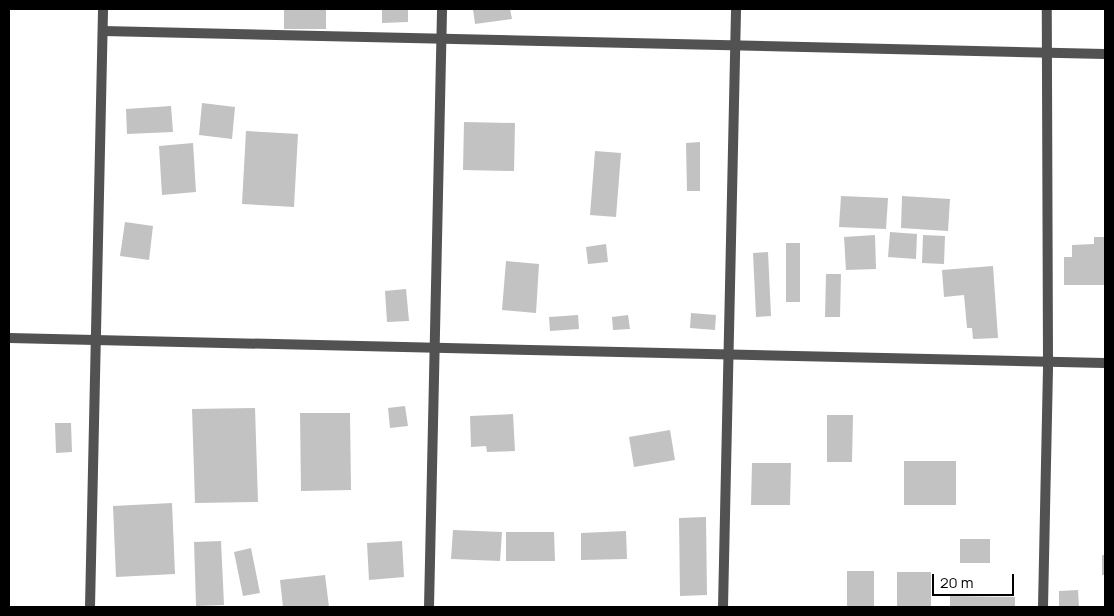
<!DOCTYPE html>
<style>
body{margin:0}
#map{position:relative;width:1114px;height:616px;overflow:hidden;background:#fff;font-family:Manrope,sans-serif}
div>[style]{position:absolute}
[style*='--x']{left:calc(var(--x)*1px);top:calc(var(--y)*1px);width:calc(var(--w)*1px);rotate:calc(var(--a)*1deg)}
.building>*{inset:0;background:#c2c2c2}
.street>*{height:10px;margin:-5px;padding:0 5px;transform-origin:5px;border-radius:5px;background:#525252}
span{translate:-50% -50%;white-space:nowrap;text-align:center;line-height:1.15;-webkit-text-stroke:5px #fff;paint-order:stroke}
.frame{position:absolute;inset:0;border:10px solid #000;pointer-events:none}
.scale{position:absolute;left:932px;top:574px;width:82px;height:22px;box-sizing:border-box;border:2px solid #000;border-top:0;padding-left:6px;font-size:15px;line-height:18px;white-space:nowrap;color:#000;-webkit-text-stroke:4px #fff;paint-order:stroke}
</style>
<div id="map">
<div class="building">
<div style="clip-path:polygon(284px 9px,326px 9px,326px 29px,284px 29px)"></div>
<div style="clip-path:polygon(382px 9px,408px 9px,408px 22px,382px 23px)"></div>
<div style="clip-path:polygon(473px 9px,510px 9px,512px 19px,475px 24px)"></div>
<div style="clip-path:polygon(202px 103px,235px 107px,232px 139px,199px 135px)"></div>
<div style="clip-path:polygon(171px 106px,173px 132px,127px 134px,126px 109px)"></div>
<div style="clip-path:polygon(464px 122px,515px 123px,514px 171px,463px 170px)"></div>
<div style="clip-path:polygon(246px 131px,298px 134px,294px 207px,242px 204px)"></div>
<div style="clip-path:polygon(700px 142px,700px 191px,687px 191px,686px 143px)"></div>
<div style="clip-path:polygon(193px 143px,196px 192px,162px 195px,159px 146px)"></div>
<div style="clip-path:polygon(595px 151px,621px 153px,616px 217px,590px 215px)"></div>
<div style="clip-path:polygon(841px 196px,888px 198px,886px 229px,839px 227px)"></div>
<div style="clip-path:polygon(902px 196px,950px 199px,948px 231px,901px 228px)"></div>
<div style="clip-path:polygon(125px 222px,153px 226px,149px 260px,120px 256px)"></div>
<div style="clip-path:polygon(890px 232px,917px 234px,916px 259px,888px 257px)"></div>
<div style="clip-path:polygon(875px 235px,876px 269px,846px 270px,844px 237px)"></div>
<div style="clip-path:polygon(923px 235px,945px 236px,944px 264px,922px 263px)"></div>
<div style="clip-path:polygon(1094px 237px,1105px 237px,1105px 285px,1064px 285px,1064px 257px,1072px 257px,1072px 245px,1094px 244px)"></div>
<div style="clip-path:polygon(786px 243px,800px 243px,800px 302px,786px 302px)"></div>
<div style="clip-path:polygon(606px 244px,608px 262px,588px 264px,586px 247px)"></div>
<div style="clip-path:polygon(768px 252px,771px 316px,756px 317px,753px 253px)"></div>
<div style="clip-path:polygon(506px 261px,539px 264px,536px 313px,502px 310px)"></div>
<div style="clip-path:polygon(993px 266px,998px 338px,973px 339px,972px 328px,967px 328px,964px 295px,944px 297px,942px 270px)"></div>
<div style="clip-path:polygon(826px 274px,841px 274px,840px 317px,825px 317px)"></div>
<div style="clip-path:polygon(406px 289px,409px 321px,387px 322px,385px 291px)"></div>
<div style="clip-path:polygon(691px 313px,716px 315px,715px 330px,690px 328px)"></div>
<div style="clip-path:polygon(578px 315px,579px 329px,550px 331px,549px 317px)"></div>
<div style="clip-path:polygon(628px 315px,630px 329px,613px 330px,612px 317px)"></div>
<div style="clip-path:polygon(405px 406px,408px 426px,390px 428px,388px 408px)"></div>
<div style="clip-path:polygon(255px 408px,258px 502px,195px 503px,192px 409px)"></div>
<div style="clip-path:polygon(300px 413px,350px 413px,351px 490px,301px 491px)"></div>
<div style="clip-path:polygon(513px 414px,515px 451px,487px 452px,486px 446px,471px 447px,470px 416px)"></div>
<div style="clip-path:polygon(827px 415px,853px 415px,852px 462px,827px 462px)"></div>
<div style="clip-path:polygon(55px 423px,71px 423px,72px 452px,56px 453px)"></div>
<div style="clip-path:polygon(670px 430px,675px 460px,634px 467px,629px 437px)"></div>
<div style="clip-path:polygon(904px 461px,956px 461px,956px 505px,904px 505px)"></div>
<div style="clip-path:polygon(752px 463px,791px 463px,790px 505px,751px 505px)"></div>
<div style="clip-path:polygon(172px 503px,175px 574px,116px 577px,113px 506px)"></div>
<div style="clip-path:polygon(706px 517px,707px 595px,680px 596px,679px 518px)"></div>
<div style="clip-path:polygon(453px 530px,502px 532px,500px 561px,451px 559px)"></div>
<div style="clip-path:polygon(626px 531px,627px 559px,581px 560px,581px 533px)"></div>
<div style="clip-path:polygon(506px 532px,554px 532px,555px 561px,506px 561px)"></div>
<div style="clip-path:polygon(960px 539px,990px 539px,990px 563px,960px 563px)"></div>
<div style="clip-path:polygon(221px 541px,224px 605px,196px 606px,194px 542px)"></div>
<div style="clip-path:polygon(402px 541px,404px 577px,369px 580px,367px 543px)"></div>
<div style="clip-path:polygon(251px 548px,260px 593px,243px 596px,234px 552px)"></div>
<div style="clip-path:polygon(1102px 555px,1105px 555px,1105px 575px,1102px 575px)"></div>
<div style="clip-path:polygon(847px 571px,874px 571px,874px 607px,847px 607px)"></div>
<div style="clip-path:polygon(897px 572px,931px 572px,931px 607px,897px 607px)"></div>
<div style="clip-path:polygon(325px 575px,329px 607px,283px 607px,280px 580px)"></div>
<div style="clip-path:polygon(1078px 590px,1079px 607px,1059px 607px,1059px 591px)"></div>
<div style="clip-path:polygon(950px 596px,1015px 597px,1015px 607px,950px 607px)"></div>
</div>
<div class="street">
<div style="--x:103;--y:31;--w:1002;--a:1.31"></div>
<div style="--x:9;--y:338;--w:1096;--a:1.31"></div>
<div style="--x:90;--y:607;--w:598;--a:-88.75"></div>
<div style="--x:429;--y:607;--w:598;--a:-88.75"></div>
<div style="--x:723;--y:607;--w:598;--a:-88.75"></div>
<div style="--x:1043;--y:607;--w:245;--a:-88.8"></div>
<div style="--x:1048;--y:362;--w:353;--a:-90.2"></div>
</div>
<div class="frame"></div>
<div class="scale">20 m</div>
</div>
